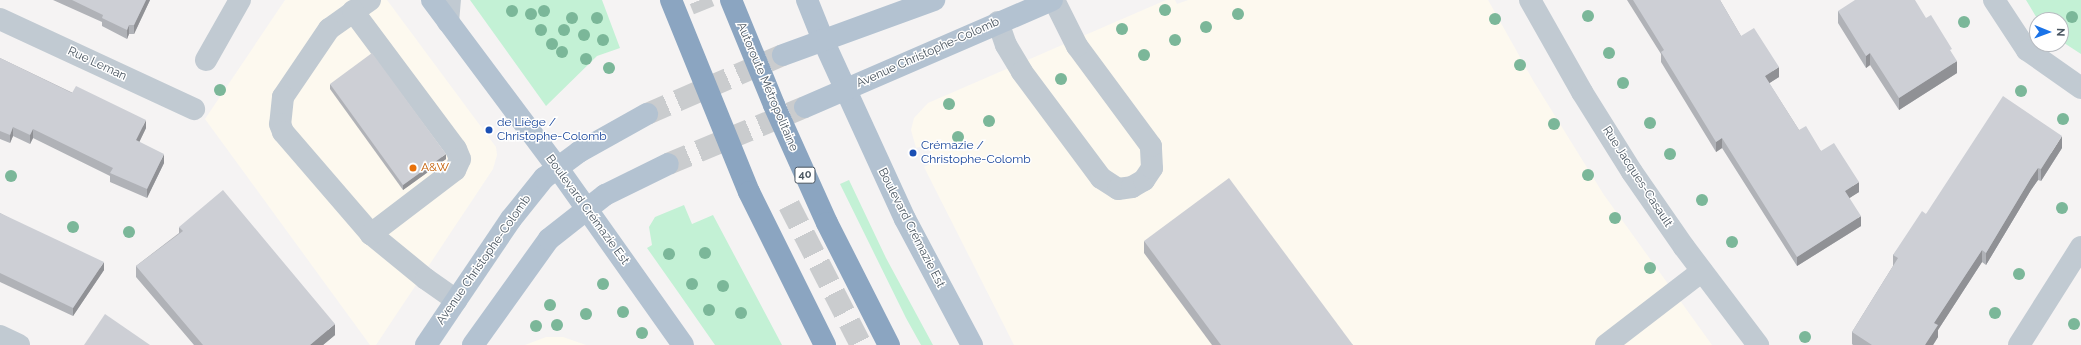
<!DOCTYPE html>
<meta charset="utf-8">
<style>
body{margin:0}
#map{position:relative;width:2081px;height:345px;overflow:hidden;background:#f5f3f3;font-family:Raleway,sans-serif}
div>[style]{position:absolute}
[style*='--x']{left:calc(var(--x)*1px);top:calc(var(--y)*1px);width:calc(var(--w)*1px);rotate:calc(var(--a)*1deg)}
.commercial>*{inset:0;background:#fdf9ef}
.green>*{inset:0;background:#c3f1d5}
.minor-tunnel>*{height:22px;margin-top:-11px;transform-origin:0;background:repeating-linear-gradient(90deg,#caccce 0 22px,transparent 0 33px)}
.major-tunnel>*{height:22px;margin-top:-11px;transform-origin:0;background:repeating-linear-gradient(90deg,#caccce 0 22px,transparent 0 33px)}
.minor>*{height:22px;margin:-11px;padding:0 11px;transform-origin:11px;border-radius:11px;background:#c1cad2}
.major>*{height:22px;margin:-11px;padding:0 11px;transform-origin:11px;border-radius:11px;background:#b3c2d1}
.highway>*{height:22px;margin:-11px;padding:0 11px;transform-origin:11px;border-radius:11px;background:#8ba5c1}
.trees>*{width:12px;height:12px;margin:-6px;border-radius:50%;background:#7bb799}
.wall>*{inset:0;background:#b0b2b7}
.shaded-wall>*{inset:0;background:#909195}
.building>*{inset:0;background:#cdcfd5}
.dots>*{width:11px;height:11px;translate:-50% -50%;box-sizing:border-box;border:2px solid #fff;border-radius:50%}
span{translate:-50% -50%;white-space:nowrap;text-align:center;line-height:1.15;-webkit-text-stroke:3px #fff;paint-order:stroke}
.shield-label span{padding:1px 3px;background:#fff;border:1px solid;border-radius:3px;-webkit-text-stroke-width:0}
.shield-label{font-size:11px;color:#4a5661;font-weight:700}
.street-label{font-size:12px;color:#4a5661}
.transit-label{font-size:12px;color:#164399}
.left{translate:0 -50%;text-align:left}
.food-label{font-size:12px;color:#c56008}
.north{position:absolute;left:2029px;top:12px;width:40px;height:40px;box-sizing:border-box;background:#fff;border:1px solid #b7bbc0;border-radius:50%;rotate:91deg;font-size:11px;font-weight:700;line-height:16px;text-align:center;color:#4a5661}
.north::after{content:'';display:block;margin:auto;width:14px;height:18px;background:#1a73e8;clip-path:polygon(50% 0,100% 100%,50% 72%,0 100%)}
</style>
<div id="map">
<div class="commercial">
<div style="clip-path:polygon(285px 0,387px 0,496px 147px,497px 155px,493px 169px,376px 345px,370px 345px,205px 119px)"></div>
<div style="clip-path:polygon(1166px 0,1175px 0,1177px 4px,1188px 0,1488px 0,1534px 82px,1604px 195px,1712px 345px,1014px 345px,924px 167px,935px 161px,927px 145px,916px 148px,911px 130px,914px 118px,928px 103px)"></div>
<div style="clip-path:polygon(546px 337px,563px 337px,586px 345px,525px 345px)"></div>
</div>
<div class="green">
<div style="clip-path:polygon(470px 0,602px 0,620px 48px,597px 56px,546px 106px)"></div>
<div style="clip-path:polygon(2026px 0,2081px 0,2081px 54px,2061px 41px,2061px 20px,2038px 20px)"></div>
<div style="clip-path:polygon(849px 180px,886px 258px,933px 345px,921px 345px,906px 318px,840px 184px)"></div>
<div style="clip-path:polygon(684px 205px,692px 224px,713px 215px,782px 345px,715px 345px,678px 292px,647px 248px,652px 245px,649px 227px,655px 217px)"></div>
</div>
<div class="minor-tunnel">
<div style="--x:700;--y:0;--w:11;--a:68"></div>
<div style="--x:789;--y:205;--w:157;--a:62.8"></div>
</div>
<div class="major-tunnel">
<div style="--x:647;--y:114;--w:148;--a:-23.5"></div>
<div style="--x:668;--y:164;--w:148;--a:-22.6"></div>
</div>
<div class="minor">
<div style="--x:370;--y:0;--w:50;--a:144.7"></div>
<div style="--x:329;--y:29;--w:82;--a:124.1"></div>
<div style="--x:283;--y:97;--w:27;--a:96"></div>
<div style="--x:280;--y:124;--w:9;--a:69"></div>
<div style="--x:283;--y:132;--w:135;--a:49.2"></div>
<div style="--x:371;--y:234;--w:71;--a:39.3"></div>
<div style="--x:426;--y:279;--w:37;--a:35"></div>
<div style="--x:1530;--y:0;--w:106;--a:60.5"></div>
<div style="--x:1582;--y:92;--w:94;--a:58"></div>
<div style="--x:1632;--y:172;--w:91;--a:55.3"></div>
<div style="--x:1684;--y:247;--w:123;--a:52.9"></div>
<div style="--x:1994;--y:0;--w:60;--a:56.6"></div>
<div style="--x:2027;--y:50;--w:66;--a:35.1"></div>
<div style="--x:353;--y:11;--w:172;--a:53.3"></div>
<div style="--x:456;--y:149;--w:11;--a:68"></div>
<div style="--x:460;--y:159;--w:12;--a:114"></div>
<div style="--x:455;--y:170;--w:106;--a:142.7"></div>
<div style="--x:0;--y:19;--w:214;--a:24.9"></div>
<div style="--x:448;--y:22;--w:22;--a:-85"></div>
<div style="--x:998;--y:22;--w:24;--a:71"></div>
<div style="--x:1006;--y:45;--w:31;--a:59"></div>
<div style="--x:1022;--y:72;--w:132;--a:53.3"></div>
<div style="--x:1101;--y:178;--w:20;--a:33"></div>
<div style="--x:1118;--y:189;--w:14;--a:-8"></div>
<div style="--x:1132;--y:187;--w:14;--a:-30"></div>
<div style="--x:1144;--y:180;--w:14;--a:-56"></div>
<div style="--x:1152;--y:168;--w:22;--a:-93"></div>
<div style="--x:1151;--y:146;--w:124;--a:-126.5"></div>
<div style="--x:1077;--y:46;--w:51;--a:-116.6"></div>
<div style="--x:206;--y:60;--w:69;--a:-60.5"></div>
<div style="--x:0;--y:336;--w:21;--a:25"></div>
<div style="--x:1606;--y:345;--w:121;--a:-37.6"></div>
<div style="--x:2019;--y:345;--w:116;--a:-57.7"></div>
</div>
<div class="major">
<div style="--x:432;--y:0;--w:209;--a:53.2"></div>
<div style="--x:557;--y:167;--w:218;--a:54.7"></div>
<div style="--x:807;--y:0;--w:43;--a:68.2"></div>
<div style="--x:823;--y:40;--w:197;--a:65.4"></div>
<div style="--x:905;--y:219;--w:143;--a:62"></div>
<div style="--x:783;--y:55;--w:161;--a:-20"></div>
<div style="--x:805;--y:107;--w:269;--a:-23.4"></div>
<div style="--x:426;--y:345;--w:152;--a:-56"></div>
<div style="--x:511;--y:219;--w:53;--a:-51.2"></div>
<div style="--x:544;--y:178;--w:44;--a:-36.6"></div>
<div style="--x:579;--y:152;--w:78;--a:-29.2"></div>
<div style="--x:473;--y:345;--w:130;--a:-54.4"></div>
<div style="--x:549;--y:239;--w:71;--a:-38.2"></div>
<div style="--x:605;--y:195;--w:70;--a:-26.2"></div>
</div>
<div class="highway">
<div style="--x:671;--y:0;--w:207;--a:67.9"></div>
<div style="--x:749;--y:192;--w:171;--a:63.6"></div>
<div style="--x:731;--y:0;--w:113;--a:67.7"></div>
<div style="--x:774;--y:105;--w:129;--a:65.8"></div>
<div style="--x:827;--y:223;--w:137;--a:63.1"></div>
</div>
<div class="trees">
<div style="left:1165px;top:10px"></div>
<div style="left:512px;top:11px"></div>
<div style="left:544px;top:11px"></div>
<div style="left:531px;top:14px"></div>
<div style="left:1238px;top:14px"></div>
<div style="left:1588px;top:16px"></div>
<div style="left:2072px;top:17px"></div>
<div style="left:572px;top:18px"></div>
<div style="left:597px;top:18px"></div>
<div style="left:1495px;top:19px"></div>
<div style="left:1964px;top:22px"></div>
<div style="left:1206px;top:27px"></div>
<div style="left:1122px;top:29px"></div>
<div style="left:541px;top:30px"></div>
<div style="left:564px;top:30px"></div>
<div style="left:584px;top:35px"></div>
<div style="left:603px;top:40px"></div>
<div style="left:1175px;top:40px"></div>
<div style="left:552px;top:44px"></div>
<div style="left:562px;top:52px"></div>
<div style="left:1609px;top:53px"></div>
<div style="left:1144px;top:55px"></div>
<div style="left:586px;top:59px"></div>
<div style="left:1520px;top:65px"></div>
<div style="left:609px;top:68px"></div>
<div style="left:1061px;top:79px"></div>
<div style="left:1623px;top:83px"></div>
<div style="left:220px;top:90px"></div>
<div style="left:2021px;top:91px"></div>
<div style="left:949px;top:104px"></div>
<div style="left:2063px;top:119px"></div>
<div style="left:989px;top:121px"></div>
<div style="left:1650px;top:123px"></div>
<div style="left:1554px;top:124px"></div>
<div style="left:958px;top:137px"></div>
<div style="left:1670px;top:154px"></div>
<div style="left:1588px;top:175px"></div>
<div style="left:11px;top:176px"></div>
<div style="left:1702px;top:200px"></div>
<div style="left:2062px;top:208px"></div>
<div style="left:1615px;top:218px"></div>
<div style="left:73px;top:227px"></div>
<div style="left:129px;top:232px"></div>
<div style="left:1732px;top:242px"></div>
<div style="left:705px;top:253px"></div>
<div style="left:669px;top:254px"></div>
<div style="left:1650px;top:268px"></div>
<div style="left:2019px;top:274px"></div>
<div style="left:603px;top:284px"></div>
<div style="left:692px;top:284px"></div>
<div style="left:723px;top:286px"></div>
<div style="left:550px;top:305px"></div>
<div style="left:709px;top:310px"></div>
<div style="left:623px;top:312px"></div>
<div style="left:741px;top:313px"></div>
<div style="left:1995px;top:313px"></div>
<div style="left:586px;top:314px"></div>
<div style="left:2074px;top:324px"></div>
<div style="left:557px;top:325px"></div>
<div style="left:536px;top:326px"></div>
<div style="left:642px;top:333px"></div>
<div style="left:1805px;top:337px"></div>
</div>
<div class="wall">
<div style="clip-path:polygon(53px 0,150px 0,134px 34px,129px 34px,127px 39px,102px 26px,102px 22px)"></div>
<div style="clip-path:polygon(1627px 0,1720px 0,1741px 36px,1779px 77px,1769px 83px,1799px 130px,1821px 151px,1859px 192px,1849px 198px,1861px 226px,1797px 266px,1722px 148px,1716px 152px,1661px 62px,1661px 54px)"></div>
<div style="clip-path:polygon(1838px 11px,1926px 18px,1952px 54px,1957px 73px,1899px 110px,1870px 65px,1866px 68px,1838px 23px)"></div>
<div style="clip-path:polygon(0 58px,146px 128px,139px 142px,164px 163px,147px 198px,110px 182px,110px 176px,33px 138px,30px 144px,13px 136px,10px 143px,0 139px)"></div>
<div style="clip-path:polygon(330px 84px,446px 159px,403px 190px,330px 89px)"></div>
<div style="clip-path:polygon(2062px 148px,2041px 181px,2038px 180px,2031px 190px,1986px 265px,1982px 262px,1938px 330px,1938px 337px,1933px 345px,1853px 345px,1852px 344px,1852px 332px,1893px 266px,1893px 255px,1926px 214px)"></div>
<div style="clip-path:polygon(0 213px,104px 270px,73px 316px,0 282px)"></div>
<div style="clip-path:polygon(179px 227px,335px 335px,323px 345px,194px 345px,136px 277px,136px 266px,179px 233px)"></div>
<div style="clip-path:polygon(1144px 241px,1353px 345px,1212px 345px,1144px 253px)"></div>
</div>
<div class="shaded-wall">
<div style="clip-path:polygon(146px 0,150px 0,134px 34px,134px 25px)"></div>
<div style="clip-path:polygon(129px 25px,129px 34px,127px 39px,127px 30px)"></div>
<div style="clip-path:polygon(1870px 53px,1870px 65px,1866px 68px,1866px 56px)"></div>
<div style="clip-path:polygon(1957px 61px,1957px 73px,1899px 110px,1899px 98px)"></div>
<div style="clip-path:polygon(1779px 67px,1779px 77px,1765px 86px,1765px 76px)"></div>
<div style="clip-path:polygon(146px 120px,146px 128px,136px 149px,136px 140px)"></div>
<div style="clip-path:polygon(13px 127px,13px 136px,10px 143px,10px 135px)"></div>
<div style="clip-path:polygon(33px 129px,33px 138px,30px 144px,30px 135px)"></div>
<div style="clip-path:polygon(2062px 136px,2062px 148px,2041px 181px,2041px 169px)"></div>
<div style="clip-path:polygon(1722px 138px,1722px 148px,1716px 152px,1716px 142px)"></div>
<div style="clip-path:polygon(164px 154px,164px 163px,147px 198px,147px 189px)"></div>
<div style="clip-path:polygon(446px 154px,446px 159px,403px 190px,403px 185px)"></div>
<div style="clip-path:polygon(2038px 168px,2038px 180px,2031px 190px,1986px 265px,1986px 253px,2031px 178px)"></div>
<div style="clip-path:polygon(1859px 182px,1859px 192px,1845px 201px,1845px 191px)"></div>
<div style="clip-path:polygon(1861px 216px,1861px 226px,1797px 266px,1797px 257px)"></div>
<div style="clip-path:polygon(1982px 250px,1982px 262px,1938px 330px,1938px 337px,1933px 345px,1925px 345px,1934px 323px)"></div>
<div style="clip-path:polygon(104px 262px,104px 270px,73px 316px,73px 308px)"></div>
<div style="clip-path:polygon(335px 324px,335px 335px,323px 345px,310px 345px)"></div>
</div>
<div class="building">
<div style="clip-path:polygon(72px 0,146px 0,134px 25px,129px 25px,127px 30px,102px 18px,103px 15px)"></div>
<div style="clip-path:polygon(1633px 0,1720px 0,1741px 36px,1754px 28px,1779px 67px,1765px 76px,1799px 130px,1806px 126px,1821px 151px,1834px 143px,1859px 182px,1845px 191px,1861px 216px,1797px 257px,1722px 138px,1716px 142px,1661px 52px,1664px 50px)"></div>
<div style="clip-path:polygon(1855px 0,1915px 0,1926px 18px,1931px 15px,1952px 49px,1950px 50px,1957px 61px,1899px 98px,1870px 53px,1866px 56px,1838px 11px)"></div>
<div style="clip-path:polygon(372px 53px,446px 154px,403px 185px,330px 84px)"></div>
<div style="clip-path:polygon(0 58px,72px 93px,76px 86px,146px 120px,136px 140px,164px 154px,147px 189px,110px 173px,113px 168px,33px 129px,30px 135px,13px 127px,10px 135px,0 131px)"></div>
<div style="clip-path:polygon(2003px 96px,2062px 136px,2041px 169px,2038px 168px,2031px 178px,1986px 253px,1982px 250px,1934px 323px,1938px 325px,1925px 345px,1872px 345px,1852px 332px,1898px 258px,1893px 255px,1922px 211px,1926px 214px)"></div>
<div style="clip-path:polygon(1229px 178px,1353px 345px,1221px 345px,1144px 241px)"></div>
<div style="clip-path:polygon(223px 190px,335px 324px,310px 345px,203px 345px,136px 266px,183px 231px,179px 227px)"></div>
<div style="clip-path:polygon(0 213px,104px 262px,73px 308px,0 273px)"></div>
<div style="clip-path:polygon(105px 314px,150px 345px,84px 345px)"></div>
</div>
<div class="dots">
<div style="left:489px;top:130px;background:#1a4fb4"></div>
<div style="left:913px;top:153px;background:#1a4fb4"></div>
<div style="left:413px;top:168px;background:#e8710a"></div>
</div>
<div class="shield-label">
<span style="left:805px;top:175px">40</span>
</div>
<div class="street-label">
<span style="left:928px;top:53px;rotate:-24deg">Avenue Christophe-Colomb</span>
<span style="left:97px;top:64px;rotate:25deg">Rue Leman</span>
<span style="left:767px;top:87px;rotate:67deg">Autoroute Métropolitaine</span>
<span style="left:1637px;top:177px;rotate:57deg">Rue Jacques-Casault</span>
<span style="left:587px;top:210px;rotate:54deg">Boulevard Crémazie Est</span>
<span style="left:911px;top:228px;rotate:63deg">Boulevard Crémazie Est</span>
<span style="left:484px;top:260px;rotate:-55deg">Avenue Christophe-Colomb</span>
</div>
<div class="transit-label">
<span class="left" style="left:497px;top:130px">de Liège /<br>Christophe-Colomb</span>
<span class="left" style="left:921px;top:153px">Crémazie /<br>Christophe-Colomb</span>
</div>
<div class="food-label">
<span class="left" style="left:421px;top:168px">A&amp;W</span>
</div>
<div class="north">N</div>
</div>
